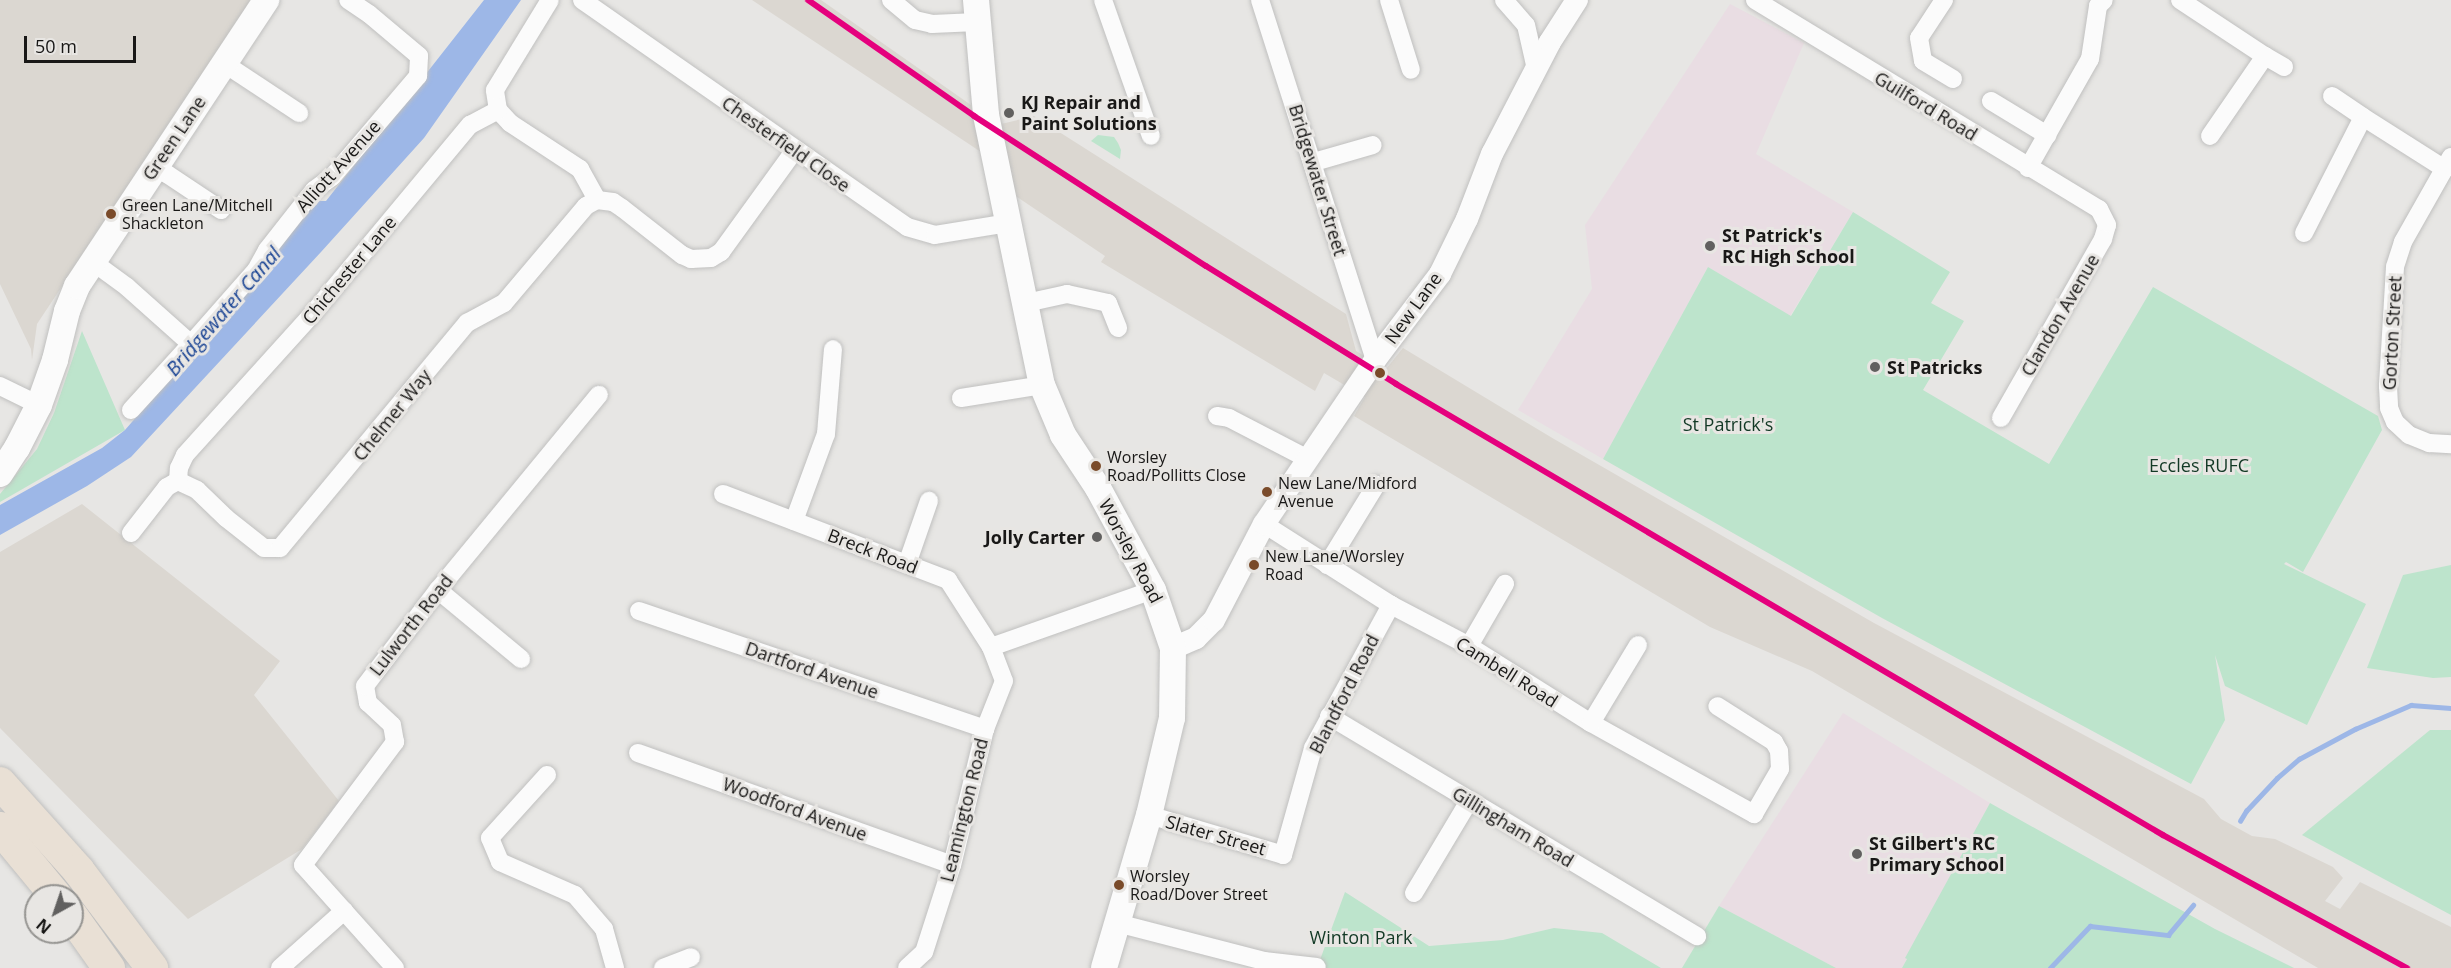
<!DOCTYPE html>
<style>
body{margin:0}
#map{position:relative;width:2451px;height:968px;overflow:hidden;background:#e7e6e4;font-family:"Open Sans",sans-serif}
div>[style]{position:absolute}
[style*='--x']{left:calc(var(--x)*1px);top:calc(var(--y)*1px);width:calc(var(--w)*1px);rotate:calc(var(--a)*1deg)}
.built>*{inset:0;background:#dbd7d1}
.education>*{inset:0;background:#e9dde3}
.green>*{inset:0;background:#bde4cc}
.water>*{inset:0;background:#9db7e7}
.stream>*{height:4.5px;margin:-2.25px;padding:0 2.25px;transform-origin:2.25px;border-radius:2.25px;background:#9db7e7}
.roads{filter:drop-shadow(0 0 2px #c0c0bf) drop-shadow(0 0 2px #c0c0bf)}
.minor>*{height:18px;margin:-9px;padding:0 9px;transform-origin:9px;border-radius:9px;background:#fbfbfb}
.tertiary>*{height:22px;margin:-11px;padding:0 11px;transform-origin:11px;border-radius:11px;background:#fbfbfb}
.secondary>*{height:26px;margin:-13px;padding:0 13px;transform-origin:13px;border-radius:13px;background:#fbfbfb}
.motorway>*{height:32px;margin:-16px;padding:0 16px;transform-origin:16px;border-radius:16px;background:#e9e0d5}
.rail-1>*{height:6px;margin:-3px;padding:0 3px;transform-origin:3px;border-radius:3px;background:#e5007d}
.dots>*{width:16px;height:16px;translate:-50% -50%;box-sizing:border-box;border:3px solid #e8e6e3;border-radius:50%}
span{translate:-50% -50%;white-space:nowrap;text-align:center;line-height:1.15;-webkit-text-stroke:6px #e8e6e3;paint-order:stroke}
.bus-label{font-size:16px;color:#191817}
.left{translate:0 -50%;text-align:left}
.poi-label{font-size:18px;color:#191817;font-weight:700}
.right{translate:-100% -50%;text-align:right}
.street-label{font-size:18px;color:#191817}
.park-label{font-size:18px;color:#123925}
.water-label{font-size:20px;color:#1a4494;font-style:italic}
.north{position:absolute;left:24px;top:884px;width:60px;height:60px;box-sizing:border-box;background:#e8e6e3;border:2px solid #959491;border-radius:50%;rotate:220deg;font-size:16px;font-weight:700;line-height:24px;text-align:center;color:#191817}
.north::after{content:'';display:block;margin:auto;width:21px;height:27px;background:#61605f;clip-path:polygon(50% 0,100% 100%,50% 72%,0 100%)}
.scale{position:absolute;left:24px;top:36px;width:112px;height:27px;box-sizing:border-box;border:3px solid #191817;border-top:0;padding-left:8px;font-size:18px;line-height:21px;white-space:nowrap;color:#191817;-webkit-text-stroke:4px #e8e6e3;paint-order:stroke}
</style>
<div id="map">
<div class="built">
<div style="clip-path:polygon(0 0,252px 0,37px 324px,32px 360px,31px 349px,0 284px)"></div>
<div style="clip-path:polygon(752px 0,821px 0,971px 105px,984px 154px)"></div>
<div style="clip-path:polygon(1034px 116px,1346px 314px,1356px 351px,1386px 369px,1403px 348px,1554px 439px,1874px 623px,2204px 799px,2221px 819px,2252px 836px,2275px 839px,2333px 867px,2343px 878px,2325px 901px,2340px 909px,2360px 882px,2451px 927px,2451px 968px,2318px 968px,1812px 671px,1710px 627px,1354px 416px,1365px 397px,1324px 373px,1315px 391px,1101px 262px,1105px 256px,1008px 191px,1001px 124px)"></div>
<div style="clip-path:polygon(82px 504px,280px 661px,254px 695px,339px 801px,302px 849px,188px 919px,0 728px,0 552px)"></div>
</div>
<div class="education">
<div style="clip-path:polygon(1730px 4px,1804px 43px,1756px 154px,1853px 212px,1790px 316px,1708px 267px,1603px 459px,1518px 410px,1592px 289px,1585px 225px)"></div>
<div style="clip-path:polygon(1843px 713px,1990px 803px,1902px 968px,1836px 968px,1719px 906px)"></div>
</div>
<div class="green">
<div style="clip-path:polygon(1098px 135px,1114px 137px,1118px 143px,1121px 150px,1120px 159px,1091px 141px)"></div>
<div style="clip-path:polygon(1853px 212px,1950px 272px,1931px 303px,1964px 321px,1923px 390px,2049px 464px,2153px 287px,2378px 416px,2382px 430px,2303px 572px,2286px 562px,2284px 564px,2366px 604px,2307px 725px,2225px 686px,2215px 655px,2225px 720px,2191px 784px,1882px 618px,1603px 459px,1708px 267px,1791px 316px)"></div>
<div style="clip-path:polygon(82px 331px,125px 430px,0 502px,0 494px,37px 449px,54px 413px)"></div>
<div style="clip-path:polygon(2451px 565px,2451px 677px,2433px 678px,2367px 668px,2403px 575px)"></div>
<div style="clip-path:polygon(2430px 730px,2451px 730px,2451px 915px,2302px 835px)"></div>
<div style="clip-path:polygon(1990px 803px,2215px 929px,2294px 968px,1902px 968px,1907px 959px,1905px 958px)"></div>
<div style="clip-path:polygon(1345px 892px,1429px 946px,1503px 940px,1554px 928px,1602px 933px,1661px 968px,1317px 968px)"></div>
<div style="clip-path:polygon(1719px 906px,1836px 968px,1682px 968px)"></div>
</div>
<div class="water">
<div style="clip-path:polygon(484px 0,521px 0,424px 138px,321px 252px,131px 457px,87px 486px,0 535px,0 505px,102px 448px,125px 430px,278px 254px,277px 246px,316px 201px,326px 201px)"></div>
</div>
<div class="stream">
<div style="--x:2240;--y:821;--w:12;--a:-59"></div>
<div style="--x:2246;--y:811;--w:45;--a:-46.8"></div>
<div style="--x:2277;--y:778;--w:29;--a:-41"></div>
<div style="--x:2299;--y:759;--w:64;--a:-28.2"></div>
<div style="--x:2355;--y:729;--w:61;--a:-23.2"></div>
<div style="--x:2411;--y:705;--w:40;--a:4.3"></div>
<div style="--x:2050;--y:968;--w:58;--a:-46.4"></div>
<div style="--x:2090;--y:926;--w:79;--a:6.6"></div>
<div style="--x:2168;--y:935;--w:39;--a:-50"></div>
</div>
<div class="roads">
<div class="minor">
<div style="--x:582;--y:0;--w:396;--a:34.9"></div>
<div style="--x:907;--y:227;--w:29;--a:16"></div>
<div style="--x:935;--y:235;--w:74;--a:-9.3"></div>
<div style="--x:891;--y:0;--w:31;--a:40"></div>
<div style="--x:915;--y:20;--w:17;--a:13"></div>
<div style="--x:932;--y:24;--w:45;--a:-2.5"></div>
<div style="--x:1103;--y:0;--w:144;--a:70.6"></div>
<div style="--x:1260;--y:0;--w:378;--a:72.3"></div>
<div style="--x:1389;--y:0;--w:73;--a:72.6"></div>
<div style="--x:1504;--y:0;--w:33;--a:49"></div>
<div style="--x:1526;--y:25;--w:45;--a:77.2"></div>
<div style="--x:1755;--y:0;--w:403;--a:31.3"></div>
<div style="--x:2099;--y:209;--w:18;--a:63"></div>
<div style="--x:2107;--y:225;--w:15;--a:106"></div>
<div style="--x:2103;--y:239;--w:206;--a:119.7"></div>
<div style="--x:1944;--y:0;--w:45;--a:123.3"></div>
<div style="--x:1919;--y:38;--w:23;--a:80"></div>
<div style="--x:1923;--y:61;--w:35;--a:31"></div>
<div style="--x:2180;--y:0;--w:102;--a:33.4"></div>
<div style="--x:2265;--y:56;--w:97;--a:124.5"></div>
<div style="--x:2265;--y:56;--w:22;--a:30"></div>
<div style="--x:225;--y:64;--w:89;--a:33.5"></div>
<div style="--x:2332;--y:96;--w:37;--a:34"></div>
<div style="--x:1991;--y:101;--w:66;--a:31.3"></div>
<div style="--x:498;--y:110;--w:18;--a:47"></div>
<div style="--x:510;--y:123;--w:84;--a:33.3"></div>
<div style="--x:580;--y:169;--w:35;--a:61"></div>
<div style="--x:597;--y:200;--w:16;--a:7"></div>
<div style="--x:613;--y:202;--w:11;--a:34"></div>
<div style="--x:622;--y:208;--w:76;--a:38.1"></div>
<div style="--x:682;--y:255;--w:10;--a:24"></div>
<div style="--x:691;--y:259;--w:20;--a:-3"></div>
<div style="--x:711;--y:258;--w:12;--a:-31"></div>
<div style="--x:721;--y:252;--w:125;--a:-54.1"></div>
<div style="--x:2451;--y:157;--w:98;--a:119.5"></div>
<div style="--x:2403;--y:242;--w:26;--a:108"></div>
<div style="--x:2395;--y:267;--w:119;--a:93.4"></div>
<div style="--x:2388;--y:386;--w:22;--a:87"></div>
<div style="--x:2389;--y:408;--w:15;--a:67"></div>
<div style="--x:2395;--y:422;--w:19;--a:43"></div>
<div style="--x:2409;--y:435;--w:22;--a:22"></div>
<div style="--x:2429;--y:443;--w:22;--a:3"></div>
<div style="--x:1314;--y:162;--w:61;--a:-16.1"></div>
<div style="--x:154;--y:168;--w:14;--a:25"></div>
<div style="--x:167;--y:174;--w:65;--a:33.7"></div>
<div style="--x:2028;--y:168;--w:125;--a:-60.4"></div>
<div style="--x:2090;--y:59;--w:54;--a:-81.4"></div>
<div style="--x:2098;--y:6;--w:8;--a:-45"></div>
<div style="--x:2304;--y:233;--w:130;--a:-63"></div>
<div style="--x:2363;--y:117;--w:97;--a:32.4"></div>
<div style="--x:93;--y:262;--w:42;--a:36.3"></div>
<div style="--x:127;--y:287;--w:86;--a:41.7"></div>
<div style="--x:191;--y:344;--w:98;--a:-48.7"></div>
<div style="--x:256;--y:270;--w:23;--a:-61"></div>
<div style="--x:267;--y:250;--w:76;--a:-51.9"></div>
<div style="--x:314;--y:190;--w:22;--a:-36"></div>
<div style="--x:332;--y:177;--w:133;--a:-49.6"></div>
<div style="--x:418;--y:76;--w:20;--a:-87"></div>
<div style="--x:419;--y:56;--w:65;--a:-140"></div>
<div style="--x:369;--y:14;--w:25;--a:-146"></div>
<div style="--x:1026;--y:303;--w:42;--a:-12.4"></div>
<div style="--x:1067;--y:294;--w:42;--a:12.4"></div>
<div style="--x:1108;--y:303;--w:27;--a:68"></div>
<div style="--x:0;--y:386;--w:43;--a:26"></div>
<div style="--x:961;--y:398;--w:82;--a:-9.1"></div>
<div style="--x:131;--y:410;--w:89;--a:-47.7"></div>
<div style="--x:1217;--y:416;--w:12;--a:9"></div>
<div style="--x:1229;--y:418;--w:89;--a:27.4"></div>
<div style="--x:178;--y:481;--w:13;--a:-86"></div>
<div style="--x:179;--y:468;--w:14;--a:-65"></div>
<div style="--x:185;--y:455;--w:193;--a:-47.9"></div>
<div style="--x:314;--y:312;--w:244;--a:-50.2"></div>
<div style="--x:470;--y:125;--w:32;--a:-28"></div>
<div style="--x:498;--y:110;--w:20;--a:-99"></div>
<div style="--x:495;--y:90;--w:105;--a:-58.6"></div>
<div style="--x:178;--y:481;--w:21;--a:25"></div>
<div style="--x:197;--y:490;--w:40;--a:44"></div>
<div style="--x:226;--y:518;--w:48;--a:38.3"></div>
<div style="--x:264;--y:548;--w:16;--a:0"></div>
<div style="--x:280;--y:548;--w:293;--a:-50.3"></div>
<div style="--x:467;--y:323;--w:42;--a:-28.4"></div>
<div style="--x:504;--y:303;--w:127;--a:-49.8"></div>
<div style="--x:586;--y:206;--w:13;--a:-29"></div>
<div style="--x:723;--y:494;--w:241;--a:20.9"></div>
<div style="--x:948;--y:580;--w:80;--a:57.3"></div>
<div style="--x:991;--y:647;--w:36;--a:69"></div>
<div style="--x:1004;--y:681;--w:52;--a:111.6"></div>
<div style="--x:985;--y:729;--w:140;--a:103.6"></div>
<div style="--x:952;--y:865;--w:91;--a:107.8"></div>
<div style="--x:924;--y:952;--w:23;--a:137"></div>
<div style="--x:794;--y:521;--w:93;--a:-69.8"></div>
<div style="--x:826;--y:434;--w:85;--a:-85.3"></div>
<div style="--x:1264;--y:524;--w:151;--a:32.5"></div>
<div style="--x:1391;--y:605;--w:88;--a:27.7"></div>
<div style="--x:1469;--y:646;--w:144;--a:32.3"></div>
<div style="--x:1591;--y:723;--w:187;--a:29.2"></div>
<div style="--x:1754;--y:814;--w:52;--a:-60"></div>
<div style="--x:1780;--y:769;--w:18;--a:-93"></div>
<div style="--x:1779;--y:751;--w:10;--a:-119"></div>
<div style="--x:1774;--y:742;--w:67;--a:-147.7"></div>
<div style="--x:131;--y:533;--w:58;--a:-52"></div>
<div style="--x:167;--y:487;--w:13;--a:-29"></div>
<div style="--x:907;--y:564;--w:67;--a:-70.8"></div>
<div style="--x:1327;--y:565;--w:94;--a:-58.5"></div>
<div style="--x:438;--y:590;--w:108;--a:39.7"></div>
<div style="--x:639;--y:611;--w:366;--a:18.8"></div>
<div style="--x:1469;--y:646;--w:72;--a:-59.9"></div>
<div style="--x:991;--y:647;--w:172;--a:-19.4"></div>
<div style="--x:1329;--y:716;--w:429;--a:30.9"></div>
<div style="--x:1591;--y:723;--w:91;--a:-58.9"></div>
<div style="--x:638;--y:753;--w:333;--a:19.6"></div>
<div style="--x:547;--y:775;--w:85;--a:132.1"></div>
<div style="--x:490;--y:838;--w:26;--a:67"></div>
<div style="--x:500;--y:862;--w:82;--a:23.7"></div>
<div style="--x:575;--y:895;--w:45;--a:49.5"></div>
<div style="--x:604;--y:929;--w:41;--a:74.2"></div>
<div style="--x:1149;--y:815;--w:140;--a:16.6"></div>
<div style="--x:1283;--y:855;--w:111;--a:-74.3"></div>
<div style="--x:1313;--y:748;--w:163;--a:-61.4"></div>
<div style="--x:1414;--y:893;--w:107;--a:-59.1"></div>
<div style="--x:1117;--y:923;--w:152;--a:14.5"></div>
<div style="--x:1264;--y:961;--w:53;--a:6.5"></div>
<div style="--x:280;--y:968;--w:86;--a:-41.7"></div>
<div style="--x:395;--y:968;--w:138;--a:-131.8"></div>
<div style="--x:303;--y:865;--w:154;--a:-53.2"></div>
<div style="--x:395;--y:742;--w:17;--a:-100"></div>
<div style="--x:392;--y:725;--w:33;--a:-137"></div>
<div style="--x:368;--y:703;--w:17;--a:-100"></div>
<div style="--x:365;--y:686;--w:121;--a:-52.8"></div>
<div style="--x:438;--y:590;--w:253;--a:-50.5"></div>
<div style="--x:663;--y:968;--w:30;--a:-21"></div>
</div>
<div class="tertiary">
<div style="--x:1173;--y:648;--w:25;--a:-23"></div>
<div style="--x:1196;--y:638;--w:25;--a:-45"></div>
<div style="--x:1214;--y:620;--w:108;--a:-62.5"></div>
<div style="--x:1264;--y:524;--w:198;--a:-55.9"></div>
<div style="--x:1375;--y:360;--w:108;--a:-52.9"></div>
<div style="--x:1440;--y:274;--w:61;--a:-63.9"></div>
<div style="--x:1467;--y:219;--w:70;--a:-69"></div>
<div style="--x:1492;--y:154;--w:126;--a:-62.6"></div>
<div style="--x:1550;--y:42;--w:50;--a:-57.3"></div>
</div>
<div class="secondary">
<div style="--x:976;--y:0;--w:115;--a:85"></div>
<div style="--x:986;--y:115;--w:276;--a:78.3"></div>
<div style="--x:1042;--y:385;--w:54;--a:67.2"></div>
<div style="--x:1063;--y:435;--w:64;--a:56.6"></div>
<div style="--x:1098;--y:488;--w:116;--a:61.7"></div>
<div style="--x:1153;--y:590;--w:61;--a:71"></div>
<div style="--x:1173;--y:648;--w:70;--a:90.8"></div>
<div style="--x:1172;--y:718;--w:100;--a:103.3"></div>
<div style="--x:1149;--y:815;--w:159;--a:106.4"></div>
<div style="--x:0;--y:474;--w:31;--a:-57"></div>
<div style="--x:17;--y:448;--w:48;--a:-62.9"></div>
<div style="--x:39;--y:405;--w:48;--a:-70.4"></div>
<div style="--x:55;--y:360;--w:50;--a:-76.2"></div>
<div style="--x:67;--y:311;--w:27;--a:-68"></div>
<div style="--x:77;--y:286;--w:343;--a:-56.5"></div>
</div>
<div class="motorway">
<div style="--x:0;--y:783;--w:117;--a:48.1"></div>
<div style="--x:78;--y:870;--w:123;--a:52.9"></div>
<div style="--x:0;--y:828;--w:88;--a:50.5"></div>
<div style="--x:72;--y:916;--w:64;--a:54.6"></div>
</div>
</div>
<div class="rail-1">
<div style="--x:808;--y:0;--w:203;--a:34.9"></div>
<div style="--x:974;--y:116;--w:276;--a:32.9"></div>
<div style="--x:1206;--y:266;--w:224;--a:31.8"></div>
<div style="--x:1396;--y:384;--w:890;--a:30.46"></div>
<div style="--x:2163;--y:835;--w:278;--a:28.6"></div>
</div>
<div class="dots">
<div style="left:1009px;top:113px;background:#61605f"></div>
<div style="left:111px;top:214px;background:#7a4b2a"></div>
<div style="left:1710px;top:246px;background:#61605f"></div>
<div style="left:1875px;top:367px;background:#61605f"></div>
<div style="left:1380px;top:373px;background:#7a4b2a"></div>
<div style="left:1096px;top:466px;background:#7a4b2a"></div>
<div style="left:1267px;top:492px;background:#7a4b2a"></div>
<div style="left:1097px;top:537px;background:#61605f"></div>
<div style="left:1254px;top:565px;background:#7a4b2a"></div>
<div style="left:1857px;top:854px;background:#61605f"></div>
<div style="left:1119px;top:885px;background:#7a4b2a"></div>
</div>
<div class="bus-label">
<span class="left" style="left:122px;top:214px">Green Lane/Mitchell<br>Shackleton</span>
<span class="left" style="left:1107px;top:466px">Worsley<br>Road/Pollitts Close</span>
<span class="left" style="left:1278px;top:492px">New Lane/Midford<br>Avenue</span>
<span class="left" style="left:1265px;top:565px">New Lane/Worsley<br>Road</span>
<span class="left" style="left:1130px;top:885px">Worsley<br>Road/Dover Street</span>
</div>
<div class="poi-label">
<span class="left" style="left:1021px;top:113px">KJ Repair and<br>Paint Solutions</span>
<span class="left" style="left:1722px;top:246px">St Patrick's<br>RC High School</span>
<span class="left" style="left:1887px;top:367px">St Patricks</span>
<span class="right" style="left:1085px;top:537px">Jolly Carter</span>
<span class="left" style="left:1869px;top:854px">St Gilbert's RC<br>Primary School</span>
</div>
<div class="street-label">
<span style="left:1926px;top:106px;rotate:31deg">Guilford Road</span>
<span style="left:174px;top:138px;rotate:-56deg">Green Lane</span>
<span style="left:786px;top:144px;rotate:35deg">Chesterfield Close</span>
<span style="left:338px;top:166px;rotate:-48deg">Alliott Avenue</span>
<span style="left:1318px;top:180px;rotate:73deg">Bridgewater Street</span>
<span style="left:349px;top:270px;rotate:-50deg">Chichester Lane</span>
<span style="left:1413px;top:308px;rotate:-54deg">New Lane</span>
<span style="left:2060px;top:315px;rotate:-60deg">Clandon Avenue</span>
<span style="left:2392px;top:333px;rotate:-87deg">Gorton Street</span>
<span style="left:392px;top:415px;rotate:-51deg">Chelmer Way</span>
<span style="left:873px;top:551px;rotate:21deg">Breck Road</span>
<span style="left:1131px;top:551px;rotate:62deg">Worsley Road</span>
<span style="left:411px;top:625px;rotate:-52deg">Lulworth Road</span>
<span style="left:812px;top:670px;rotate:19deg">Dartford Avenue</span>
<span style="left:1507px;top:672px;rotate:32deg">Cambell Road</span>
<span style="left:1344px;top:694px;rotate:-63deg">Blandford Road</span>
<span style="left:795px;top:809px;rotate:20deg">Woodford Avenue</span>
<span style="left:964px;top:810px;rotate:-76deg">Leamington Road</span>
<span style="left:1513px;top:827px;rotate:31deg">Gillingham Road</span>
<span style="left:1216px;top:835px;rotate:16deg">Slater Street</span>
</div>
<div class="park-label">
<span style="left:1728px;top:424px">St Patrick's</span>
<span style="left:2199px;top:465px">Eccles RUFC</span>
<span style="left:1361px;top:937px">Winton Park</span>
</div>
<div class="water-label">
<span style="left:223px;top:311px;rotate:-49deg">Bridgewater Canal</span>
</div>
<div class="north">N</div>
<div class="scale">50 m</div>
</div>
